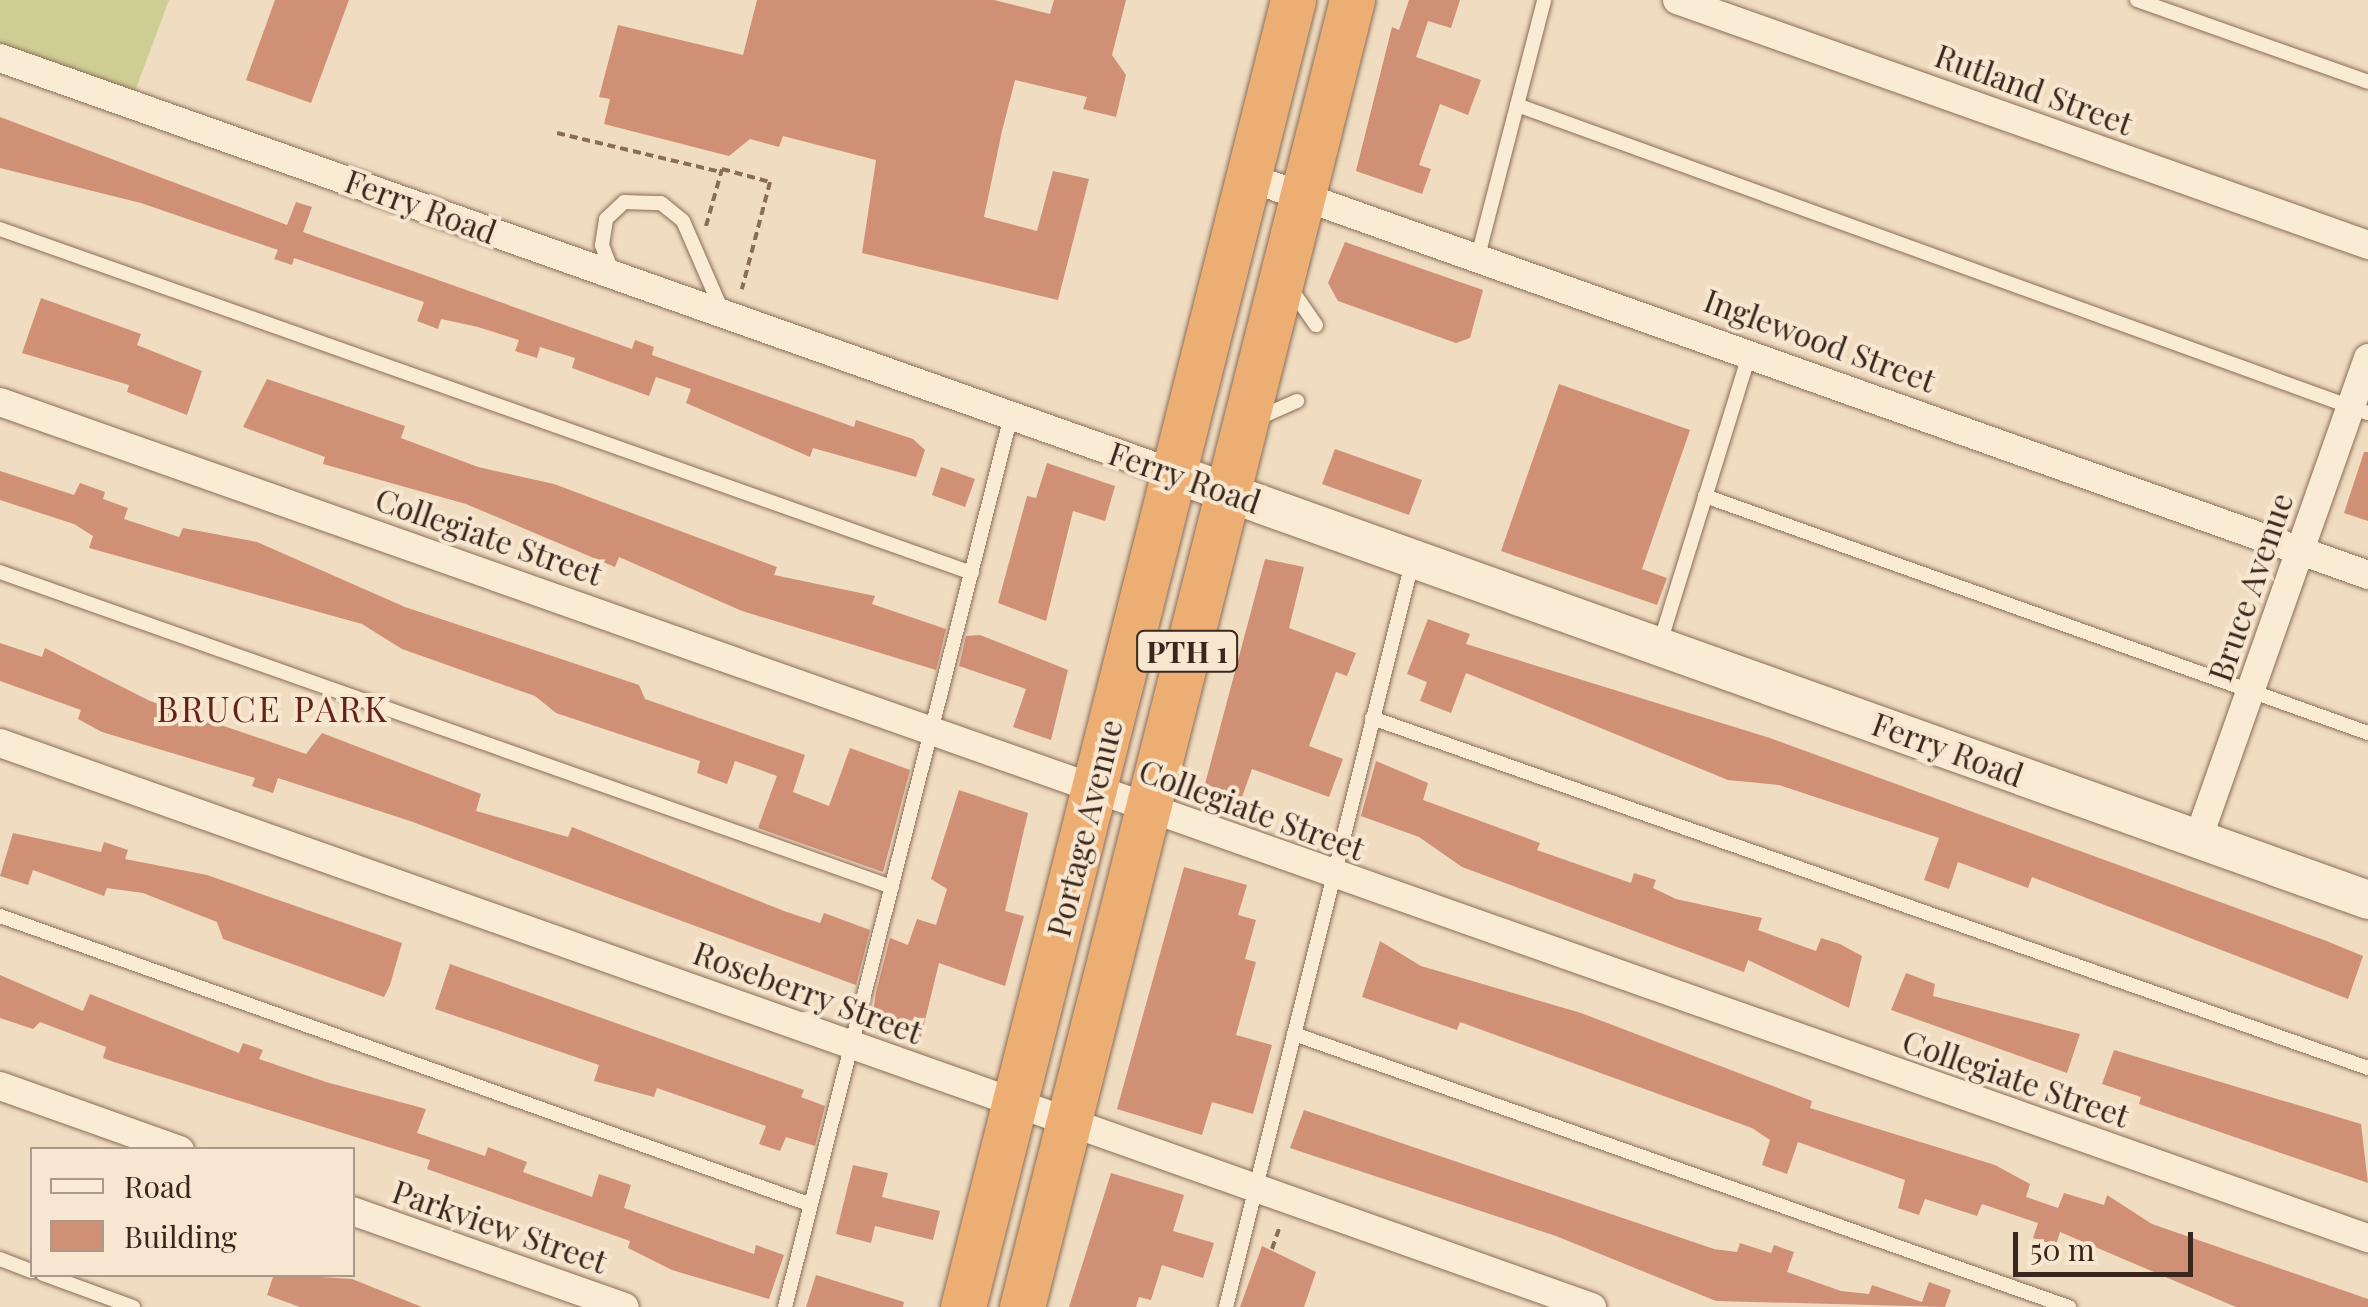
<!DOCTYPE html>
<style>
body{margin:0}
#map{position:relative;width:2368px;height:1307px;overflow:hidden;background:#f0dcc1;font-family:"Playfair Display",serif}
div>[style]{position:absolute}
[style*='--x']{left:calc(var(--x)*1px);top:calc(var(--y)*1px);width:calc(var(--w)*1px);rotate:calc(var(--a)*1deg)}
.green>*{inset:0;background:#cece94}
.building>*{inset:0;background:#d09075}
.path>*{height:4px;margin-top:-2px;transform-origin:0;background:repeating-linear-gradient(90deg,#8a6d58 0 8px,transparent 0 13px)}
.roads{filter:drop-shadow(0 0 2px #8a6d58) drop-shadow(0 0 2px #8a6d58)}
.service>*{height:14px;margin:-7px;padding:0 7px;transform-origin:7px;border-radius:7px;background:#faebd4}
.minor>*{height:28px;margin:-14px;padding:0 14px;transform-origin:14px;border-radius:14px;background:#faebd4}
.secondary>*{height:38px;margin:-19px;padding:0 19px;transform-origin:19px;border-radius:19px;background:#faebd4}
.trunk>*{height:45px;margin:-22.5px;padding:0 22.5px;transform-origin:22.5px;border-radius:22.5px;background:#ecae72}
span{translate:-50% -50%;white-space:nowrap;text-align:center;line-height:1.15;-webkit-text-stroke:8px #f7e7d1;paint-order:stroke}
.shield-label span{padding:2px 8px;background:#f7e7d1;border:2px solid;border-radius:8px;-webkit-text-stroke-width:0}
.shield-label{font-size:30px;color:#39271d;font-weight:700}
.street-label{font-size:32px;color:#39271d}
.neighbourhood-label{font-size:35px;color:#67211a;letter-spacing:2.5px}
.legend{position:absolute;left:30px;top:1147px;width:325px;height:130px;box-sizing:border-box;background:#f7e7d1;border:2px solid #ab9a89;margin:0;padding:12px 18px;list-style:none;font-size:30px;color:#39271d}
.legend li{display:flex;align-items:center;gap:20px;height:50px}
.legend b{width:50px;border:2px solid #ab9a89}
.scale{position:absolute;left:2013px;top:1232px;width:180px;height:45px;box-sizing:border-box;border:5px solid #39271d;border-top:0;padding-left:12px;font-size:30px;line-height:35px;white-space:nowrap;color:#39271d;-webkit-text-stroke:8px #f7e7d1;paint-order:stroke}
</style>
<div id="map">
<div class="green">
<div style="clip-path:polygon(0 0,169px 0,131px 102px,0 58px)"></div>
</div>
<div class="building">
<div style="clip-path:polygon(275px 0,349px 0,311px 103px,246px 80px)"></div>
<div style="clip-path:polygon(757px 0,994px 0,1050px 14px,1054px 0,1126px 0,1112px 55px,1126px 75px,1116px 117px,1083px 109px,1087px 97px,1015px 80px,1002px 131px,984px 217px,1037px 231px,1053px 171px,1089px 179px,1058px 300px,862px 253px,876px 160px,783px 136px,779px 147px,750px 139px,729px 156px,604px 124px,610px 99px,599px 97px,618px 25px,743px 55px)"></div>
<div style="clip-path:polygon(1409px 0,1460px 0,1451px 28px,1428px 21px,1416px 57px,1481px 80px,1468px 115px,1440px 104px,1419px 165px,1431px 169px,1422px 194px,1356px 171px,1392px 27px,1399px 30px)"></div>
<div style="clip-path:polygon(0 117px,287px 225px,296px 202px,312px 207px,303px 232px,632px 349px,635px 340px,654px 347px,652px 355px,854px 427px,856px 420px,913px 439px,925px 450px,916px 477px,813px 448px,810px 457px,686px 403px,691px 389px,656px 377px,649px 396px,572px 368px,575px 358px,540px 347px,537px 358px,515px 351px,519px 340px,478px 327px,441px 319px,438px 329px,417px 321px,424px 302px,294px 258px,292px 265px,274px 259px,278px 250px,141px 203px,0 168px)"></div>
<div style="clip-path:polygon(1345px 242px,1483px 290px,1470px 338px,1456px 343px,1338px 301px,1328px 283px)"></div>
<div style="clip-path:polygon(41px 298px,141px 334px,137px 345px,202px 371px,187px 415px,127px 392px,129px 385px,22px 353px)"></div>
<div style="clip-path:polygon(267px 379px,405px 426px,401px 438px,478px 467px,554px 484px,777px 567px,774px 575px,875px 596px,872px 604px,946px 629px,936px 670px,742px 611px,619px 557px,615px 567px,466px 504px,323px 464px,325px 457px,243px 427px)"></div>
<div style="clip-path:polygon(1559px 384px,1690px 430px,1642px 569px,1667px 578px,1657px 605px,1501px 551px)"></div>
<div style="clip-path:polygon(1335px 449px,1422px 480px,1409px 515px,1322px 484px)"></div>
<div style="clip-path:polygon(2364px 452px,2368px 452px,2368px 521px,2344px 513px)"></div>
<div style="clip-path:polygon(1047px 463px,1115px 486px,1105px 521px,1073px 511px,1046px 621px,998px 603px,1027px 496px,1036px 498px)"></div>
<div style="clip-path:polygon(941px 467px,975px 479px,965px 507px,932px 495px)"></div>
<div style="clip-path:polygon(0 471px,74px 495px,80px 483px,105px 492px,103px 499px,128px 508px,124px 519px,179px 537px,183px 528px,257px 542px,405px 607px,639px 685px,645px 699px,805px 755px,793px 792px,829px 806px,850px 748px,910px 770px,883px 872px,758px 828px,777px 776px,735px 761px,727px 784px,697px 773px,700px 761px,556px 713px,535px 696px,402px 649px,362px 624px,89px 548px,93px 536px,74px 524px,0 500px)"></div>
<div style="clip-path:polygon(1265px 559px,1304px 567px,1289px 628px,1356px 653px,1347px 676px,1336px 672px,1309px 746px,1343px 759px,1329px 797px,1252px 769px,1242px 797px,1205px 784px)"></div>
<div style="clip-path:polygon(1428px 619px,1470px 634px,1466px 644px,1770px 738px,2324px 940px,2363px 956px,2348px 999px,2032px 877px,2028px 888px,1958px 862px,1949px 889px,1924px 880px,1939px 838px,1779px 785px,1728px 780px,1466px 673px,1451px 713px,1420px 701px,1427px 682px,1407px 674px)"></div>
<div style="clip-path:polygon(980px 635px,1068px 670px,1051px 740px,1013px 727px,1026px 689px,959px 666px,966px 636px)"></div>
<div style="clip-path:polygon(0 643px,42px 657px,45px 648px,150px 701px,306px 754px,322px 733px,481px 794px,476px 811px,568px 837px,572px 827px,784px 911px,820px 923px,824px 913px,870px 930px,856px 985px,410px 821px,278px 778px,273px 793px,252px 786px,255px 778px,102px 732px,78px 719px,81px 710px,0 681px)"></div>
<div style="clip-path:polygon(1376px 761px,1428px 783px,1423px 800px,1540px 843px,1537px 850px,1631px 883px,1634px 873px,1656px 880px,1653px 888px,1676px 899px,1762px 918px,1758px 930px,1816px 951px,1821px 938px,1840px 944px,1862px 956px,1849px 1008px,1748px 960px,1744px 972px,1462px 867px,1419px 837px,1361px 816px)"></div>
<div style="clip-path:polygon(959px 790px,1028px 813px,1005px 911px,1024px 916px,1005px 986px,939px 963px,921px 1037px,872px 1021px,876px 992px,890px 938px,908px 945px,917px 919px,936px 925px,947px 889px,931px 879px)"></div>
<div style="clip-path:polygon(13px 833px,101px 852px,104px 842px,128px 850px,125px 859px,207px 875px,402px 943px,390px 985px,384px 997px,223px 939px,217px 922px,143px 893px,107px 888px,104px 896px,33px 870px,28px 885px,0 876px)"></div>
<div style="clip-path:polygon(1184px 867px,1247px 885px,1238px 915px,1256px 920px,1245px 959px,1256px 962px,1236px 1035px,1272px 1045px,1253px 1114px,1212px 1102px,1202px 1135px,1117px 1109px)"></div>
<div style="clip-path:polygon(1380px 941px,1421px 966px,1581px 1013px,1812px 1101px,1810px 1108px,1995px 1165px,2030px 1184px,2026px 1197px,2058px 1208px,2064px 1193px,2104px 1205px,2107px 1195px,2152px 1224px,2368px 1299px,2368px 1307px,2236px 1307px,2060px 1232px,2056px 1245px,2033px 1238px,2038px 1223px,1982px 1204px,1977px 1216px,1925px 1199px,1919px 1215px,1898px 1208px,1905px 1180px,1798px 1142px,1787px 1174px,1762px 1165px,1770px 1140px,1752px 1128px,1460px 1022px,1457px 1030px,1362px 997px)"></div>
<div style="clip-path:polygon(450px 964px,804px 1090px,801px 1097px,825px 1106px,815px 1146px,786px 1137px,780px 1151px,759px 1144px,766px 1126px,657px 1088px,654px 1097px,594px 1081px,599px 1065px,435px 1009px)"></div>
<div style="clip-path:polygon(1906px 973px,1935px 984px,1933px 996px,2080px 1034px,2067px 1073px,1891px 1010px)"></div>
<div style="clip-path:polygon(0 975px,83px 1011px,90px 994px,239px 1053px,243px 1043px,263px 1050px,259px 1059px,326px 1082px,426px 1109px,417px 1133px,485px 1156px,488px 1147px,527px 1162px,523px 1172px,592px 1197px,599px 1174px,631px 1185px,624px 1208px,754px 1254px,756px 1245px,784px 1255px,769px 1299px,672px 1270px,628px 1248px,630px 1241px,427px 1169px,430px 1160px,114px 1062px,103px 1058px,106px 1047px,40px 1022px,33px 1029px,0 1018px)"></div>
<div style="clip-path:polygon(2114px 1050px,2361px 1124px,2368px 1183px,2139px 1104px,2141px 1097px,2102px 1084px)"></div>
<div style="clip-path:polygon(1304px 1110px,1714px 1249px,1737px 1252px,1740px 1243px,1771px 1253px,1774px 1245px,1794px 1252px,1787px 1272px,1841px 1291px,1869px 1294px,1872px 1285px,1922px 1302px,1929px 1282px,1951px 1290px,1945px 1307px,1716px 1301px,1556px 1236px,1290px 1148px)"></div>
<div style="clip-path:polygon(853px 1165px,888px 1173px,882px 1197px,940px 1211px,933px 1240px,875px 1226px,871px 1243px,836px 1234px)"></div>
<div style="clip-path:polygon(1111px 1173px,1184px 1195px,1173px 1231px,1214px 1243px,1203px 1278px,1162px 1265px,1151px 1300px,1139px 1297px,1136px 1307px,1069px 1307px)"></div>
<div style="clip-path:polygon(1262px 1246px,1316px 1272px,1304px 1307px,1240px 1307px)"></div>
<div style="clip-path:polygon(274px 1274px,352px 1279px,422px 1307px,300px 1307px,267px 1295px)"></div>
<div style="clip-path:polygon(816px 1275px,904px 1302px,903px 1307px,806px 1307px)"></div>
</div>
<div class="path">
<div style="--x:557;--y:133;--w:169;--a:13.4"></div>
<div style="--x:706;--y:226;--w:59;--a:-74.3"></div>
<div style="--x:722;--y:169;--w:50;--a:15.2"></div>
<div style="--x:770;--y:182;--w:111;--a:104.7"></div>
<div style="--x:1272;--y:1249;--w:24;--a:-71"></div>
</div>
<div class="roads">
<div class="service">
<div style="--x:2137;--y:0;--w:245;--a:19.5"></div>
<div style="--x:1517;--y:105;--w:905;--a:19.9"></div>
<div style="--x:0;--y:229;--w:1031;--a:19.49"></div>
<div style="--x:1478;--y:256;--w:264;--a:-75.5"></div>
<div style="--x:613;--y:274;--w:31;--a:-111"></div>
<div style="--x:602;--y:245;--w:26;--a:-81"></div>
<div style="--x:606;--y:219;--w:25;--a:-43"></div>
<div style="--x:624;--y:202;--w:37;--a:2"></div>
<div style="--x:661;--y:203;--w:28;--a:39"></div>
<div style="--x:683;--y:221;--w:100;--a:66.5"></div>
<div style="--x:1291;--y:289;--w:44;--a:55.2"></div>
<div style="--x:1256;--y:419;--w:45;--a:-23.7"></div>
<div style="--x:1705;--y:496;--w:704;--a:19.67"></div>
<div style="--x:0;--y:572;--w:946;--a:19.45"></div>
<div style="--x:1660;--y:643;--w:304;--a:-72.8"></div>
<div style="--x:1372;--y:718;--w:1056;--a:19.36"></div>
<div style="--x:0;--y:916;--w:859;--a:19.6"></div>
<div style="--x:1294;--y:1034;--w:822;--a:19.41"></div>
<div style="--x:0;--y:1259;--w:34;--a:21"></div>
<div style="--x:43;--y:1274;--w:96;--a:20.1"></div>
<div style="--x:785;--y:1307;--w:919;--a:-75.77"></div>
<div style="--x:1226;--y:1307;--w:771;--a:-75.96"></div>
</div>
<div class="minor">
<div style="--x:1677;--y:0;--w:733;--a:19.52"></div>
<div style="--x:0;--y:58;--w:1244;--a:19.48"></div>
<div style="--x:1248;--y:177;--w:1189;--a:19.56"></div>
<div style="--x:0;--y:402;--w:2511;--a:19.45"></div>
<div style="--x:0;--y:743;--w:1689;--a:19.51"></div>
<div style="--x:2198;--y:839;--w:510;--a:-70.54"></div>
<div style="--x:0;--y:1086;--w:191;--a:19.6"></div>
<div style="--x:352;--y:1211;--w:289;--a:19.4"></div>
</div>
<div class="secondary">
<div style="--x:1173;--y:473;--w:1269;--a:19.66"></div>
</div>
<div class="trunk">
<div style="--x:963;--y:1307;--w:1348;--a:-75.83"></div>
<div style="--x:1022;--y:1307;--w:1348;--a:-75.83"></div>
</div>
</div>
<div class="shield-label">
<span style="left:1187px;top:651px">PTH 1</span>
</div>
<div class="street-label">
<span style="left:2034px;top:89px;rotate:20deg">Rutland Street</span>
<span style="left:421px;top:206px;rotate:20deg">Ferry Road</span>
<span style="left:1820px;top:340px;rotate:20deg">Inglewood Street</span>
<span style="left:1185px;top:477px;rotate:19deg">Ferry Road</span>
<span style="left:489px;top:536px;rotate:19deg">Collegiate Street</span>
<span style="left:2250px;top:587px;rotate:-71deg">Bruce Avenue</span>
<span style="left:1948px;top:749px;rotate:20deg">Ferry Road</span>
<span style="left:1252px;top:809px;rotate:20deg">Collegiate Street</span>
<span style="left:1084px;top:828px;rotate:-76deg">Portage Avenue</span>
<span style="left:808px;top:992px;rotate:20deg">Roseberry Street</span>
<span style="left:2016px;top:1078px;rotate:19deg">Collegiate Street</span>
<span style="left:500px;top:1226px;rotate:19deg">Parkview Street</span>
</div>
<div class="neighbourhood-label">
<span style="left:273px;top:708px">BRUCE PARK</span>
</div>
<ul class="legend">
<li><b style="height:12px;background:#faebd4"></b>Road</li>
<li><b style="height:28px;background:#d09075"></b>Building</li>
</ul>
<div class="scale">50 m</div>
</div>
